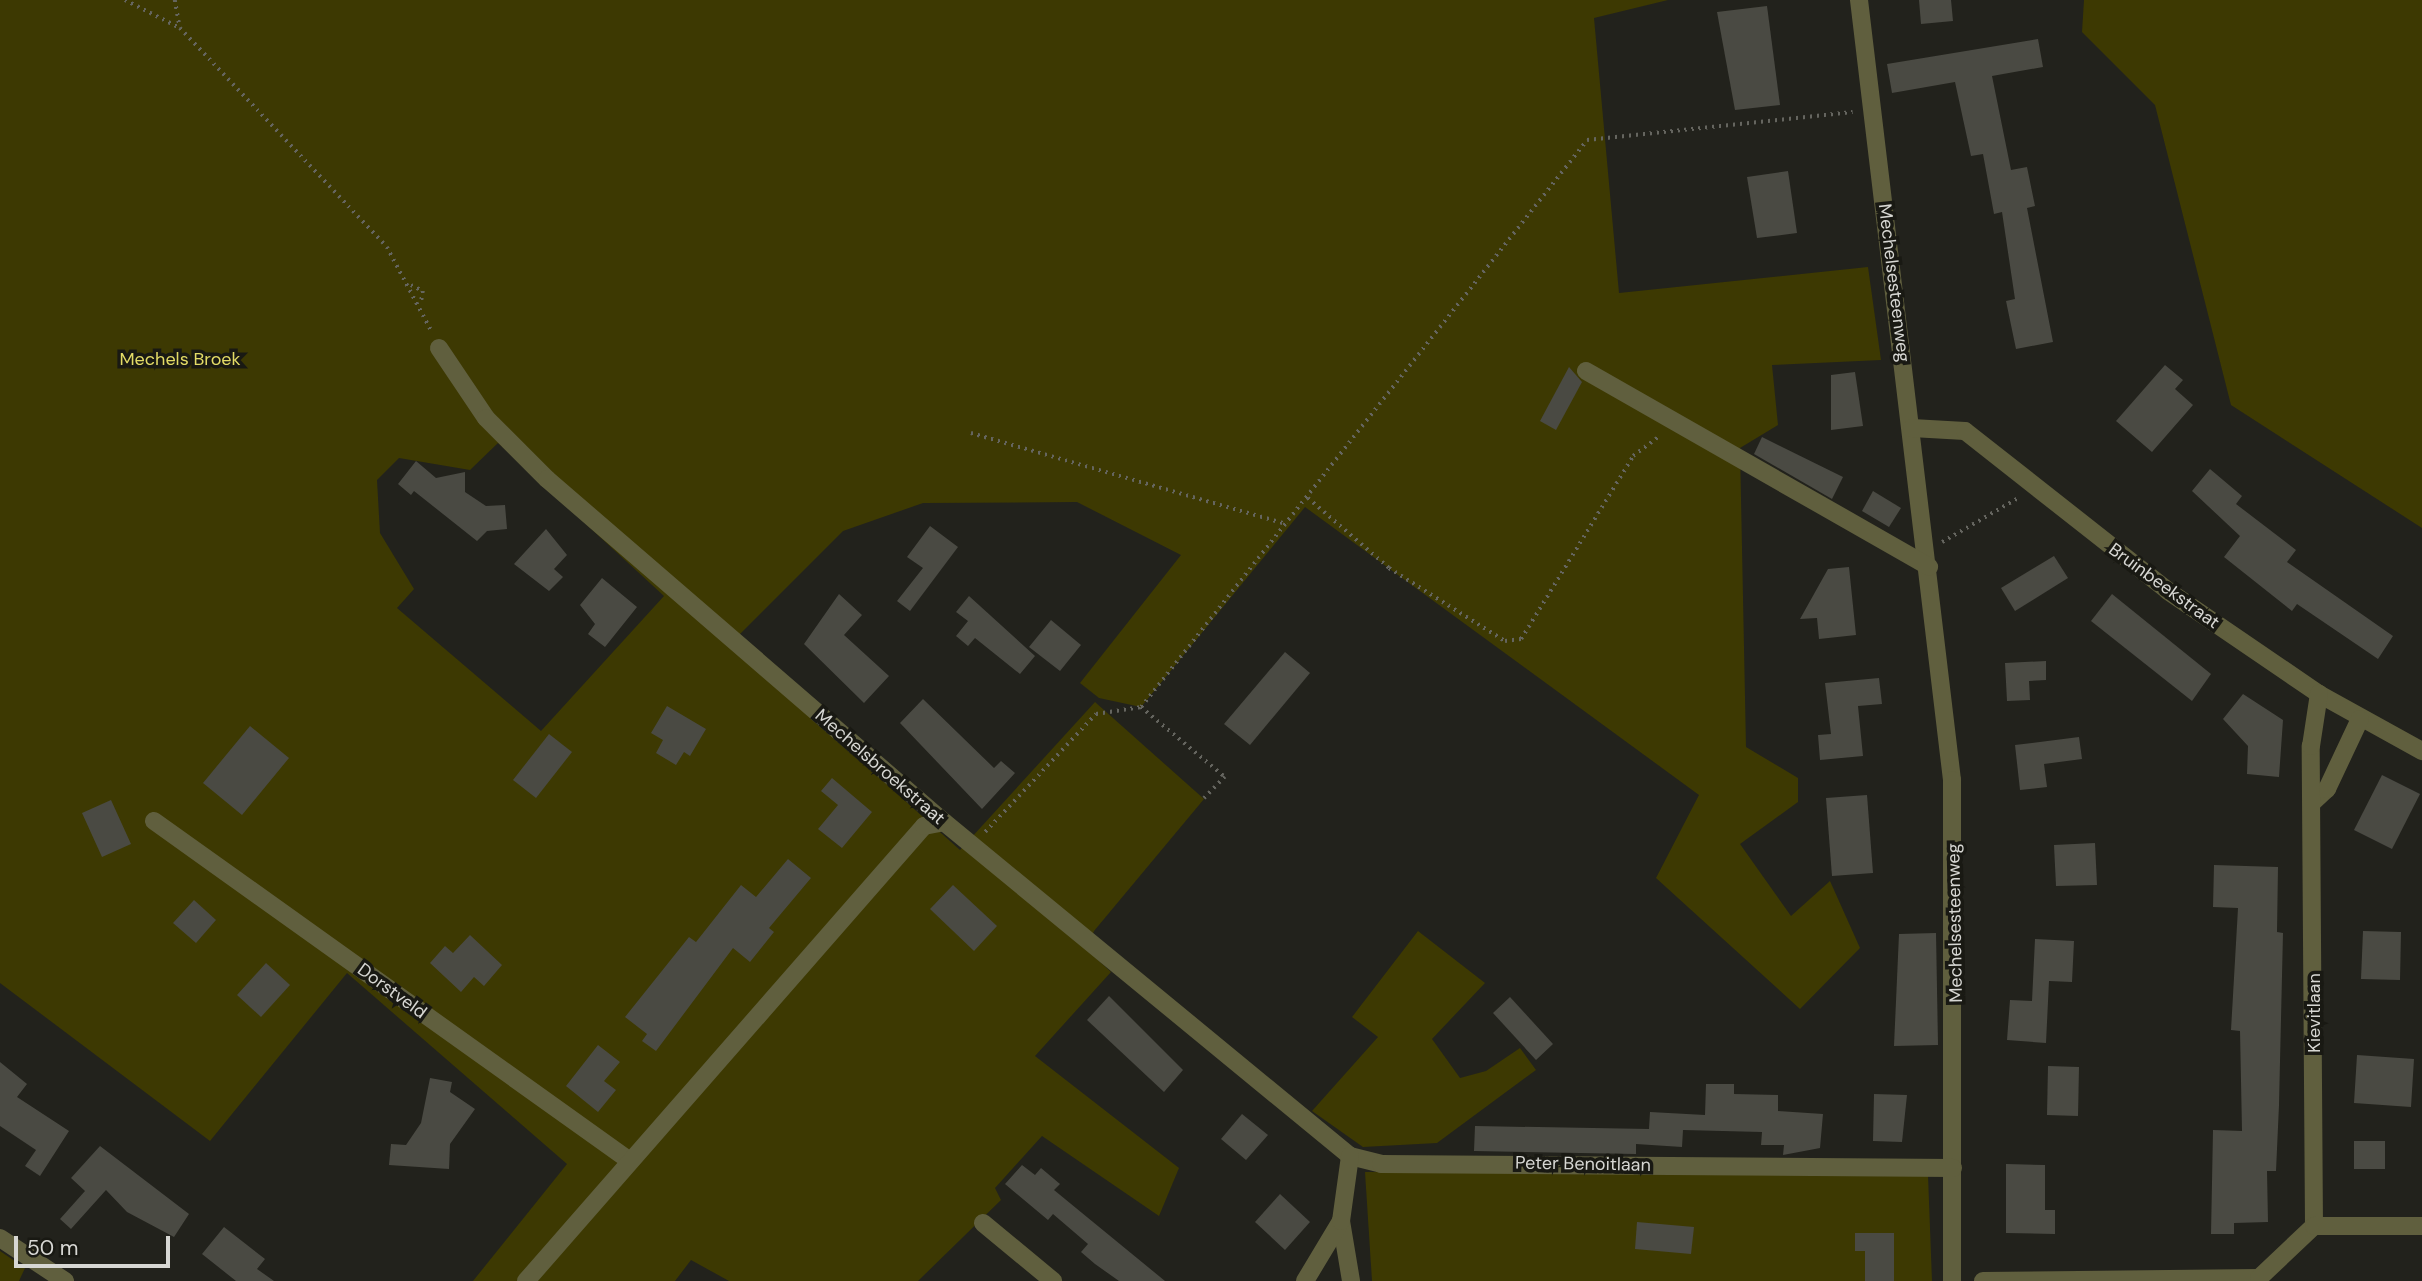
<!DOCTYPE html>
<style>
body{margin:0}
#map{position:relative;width:2422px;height:1281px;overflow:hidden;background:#22221c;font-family:"DM Sans",sans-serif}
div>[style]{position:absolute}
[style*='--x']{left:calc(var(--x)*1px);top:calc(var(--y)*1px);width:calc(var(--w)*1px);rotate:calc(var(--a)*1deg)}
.green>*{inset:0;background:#3d3902}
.building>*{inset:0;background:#4a4a43}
.path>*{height:3.5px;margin-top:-1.75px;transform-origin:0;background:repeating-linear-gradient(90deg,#65655f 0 2px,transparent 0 7px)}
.minor>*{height:18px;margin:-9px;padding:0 9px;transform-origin:9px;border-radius:9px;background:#605f3e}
span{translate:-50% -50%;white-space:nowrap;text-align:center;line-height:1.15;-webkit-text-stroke:7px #191913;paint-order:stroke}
.street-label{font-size:18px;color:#d7d7d3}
.park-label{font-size:18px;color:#e3db66}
.scale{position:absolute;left:14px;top:1236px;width:156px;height:32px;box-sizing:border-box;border:4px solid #d7d7d3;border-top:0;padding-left:9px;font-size:21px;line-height:24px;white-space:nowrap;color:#d7d7d3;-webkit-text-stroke:5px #191913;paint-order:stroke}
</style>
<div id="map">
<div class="green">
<div style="clip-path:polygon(evenodd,0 0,1668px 0,1594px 18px,1619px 293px,1868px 267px,1881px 360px,1772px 365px,1778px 425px,1740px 448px,1746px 747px,1798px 778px,1798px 802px,1740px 844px,1791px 916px,1830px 881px,1860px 948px,1800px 1009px,1656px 878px,1699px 795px,1305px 507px,1141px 707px,1099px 698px,1080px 683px,1181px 555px,1077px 502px,923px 503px,843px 531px,730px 644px,960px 850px,1095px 702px,1204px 799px,1094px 931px,1087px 950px,1111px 972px,1035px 1056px,1179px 1168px,1159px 1216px,1042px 1136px,995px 1188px,1001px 1200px,918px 1281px,729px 1281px,691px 1260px,675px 1281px,473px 1281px,567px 1164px,347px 973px,210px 1141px,0 983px,0 0,498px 443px,664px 596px,541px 731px,397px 608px,414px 589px,380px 533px,377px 480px,399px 458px,470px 470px,498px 443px)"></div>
<div style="clip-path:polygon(2084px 0,2422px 0,2422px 528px,2231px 405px,2155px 105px,2082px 32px)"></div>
<div style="clip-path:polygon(1418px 931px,1485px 983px,1432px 1039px,1460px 1078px,1486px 1071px,1520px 1048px,1536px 1070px,1437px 1143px,1363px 1147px,1312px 1111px,1378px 1037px,1352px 1017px)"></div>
<div style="clip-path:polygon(1365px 1172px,1928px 1175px,1932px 1281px,1372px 1281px)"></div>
<div style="clip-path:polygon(0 1251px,25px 1268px,19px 1281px,0 1281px)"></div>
</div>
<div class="building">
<div style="clip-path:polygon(1919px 0,1951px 0,1953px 21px,1921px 24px)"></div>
<div style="clip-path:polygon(1767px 6px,1780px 105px,1735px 110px,1717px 12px)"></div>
<div style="clip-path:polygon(2038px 39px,2043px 67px,1992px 76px,2011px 170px,2027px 167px,2035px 206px,2027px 208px,2053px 342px,2016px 349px,2006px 301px,2015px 299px,2002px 212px,1994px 214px,1983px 154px,1971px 156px,1955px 82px,1892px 93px,1887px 64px)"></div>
<div style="clip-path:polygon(1788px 171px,1797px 233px,1757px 238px,1747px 177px)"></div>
<div style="clip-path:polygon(2165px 365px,2183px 380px,2175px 389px,2193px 405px,2152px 452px,2116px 421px)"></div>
<div style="clip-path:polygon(1569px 367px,1582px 382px,1556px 430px,1540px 421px)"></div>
<div style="clip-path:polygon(1855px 372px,1863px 426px,1831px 430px,1831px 375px)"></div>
<div style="clip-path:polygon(1762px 437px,1843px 477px,1832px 499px,1754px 454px)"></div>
<div style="clip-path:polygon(416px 461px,436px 478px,465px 472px,465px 492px,486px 506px,505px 505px,507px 529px,487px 531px,477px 541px,414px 491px,411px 495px,398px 484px)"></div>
<div style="clip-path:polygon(2210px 469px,2242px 496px,2236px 504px,2296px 550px,2287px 562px,2393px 636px,2378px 659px,2297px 604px,2292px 611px,2224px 557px,2240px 536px,2192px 491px)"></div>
<div style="clip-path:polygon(1873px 491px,1901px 508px,1889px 527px,1862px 511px)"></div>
<div style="clip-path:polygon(930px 526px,958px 547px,910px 611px,897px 601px,923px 568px,907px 557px)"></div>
<div style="clip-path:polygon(546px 529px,567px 555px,554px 569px,563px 577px,549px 591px,514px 564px)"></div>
<div style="clip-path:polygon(2054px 556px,2068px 578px,2015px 611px,2001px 588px)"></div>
<div style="clip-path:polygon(1849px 567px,1856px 635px,1819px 639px,1817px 618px,1800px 619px,1828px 569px)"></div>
<div style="clip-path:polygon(602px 578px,637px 607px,605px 647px,588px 634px,595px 624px,580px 605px)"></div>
<div style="clip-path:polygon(839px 594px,862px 615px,844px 635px,889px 676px,864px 703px,804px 644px)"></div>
<div style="clip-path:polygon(2112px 594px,2211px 674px,2192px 701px,2091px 621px)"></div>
<div style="clip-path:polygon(969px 596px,1035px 656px,1020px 674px,975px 638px,968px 646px,956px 636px,968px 621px,956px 612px)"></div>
<div style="clip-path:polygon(1051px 620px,1081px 645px,1060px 671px,1029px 647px)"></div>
<div style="clip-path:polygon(1285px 652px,1310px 673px,1250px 745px,1224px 724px)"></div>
<div style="clip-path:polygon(2046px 661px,2046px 680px,2029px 681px,2030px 700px,2007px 701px,2005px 663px)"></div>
<div style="clip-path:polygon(1879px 678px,1882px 704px,1858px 706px,1863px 756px,1820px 760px,1818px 735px,1831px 734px,1825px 683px)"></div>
<div style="clip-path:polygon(2243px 694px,2283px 720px,2279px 777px,2247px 774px,2248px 746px,2223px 719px)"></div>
<div style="clip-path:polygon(923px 699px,994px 768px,1001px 761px,1015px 773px,982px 809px,900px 723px)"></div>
<div style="clip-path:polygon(667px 706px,706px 729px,690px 756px,684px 752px,676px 765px,656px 753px,663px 740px,651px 733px)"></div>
<div style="clip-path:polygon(250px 726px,289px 758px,242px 815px,203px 783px)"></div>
<div style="clip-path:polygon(549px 734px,572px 752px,536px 798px,513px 780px)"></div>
<div style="clip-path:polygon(2079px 737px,2082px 759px,2044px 764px,2047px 787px,2020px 790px,2015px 745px)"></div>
<div style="clip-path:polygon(2382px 775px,2420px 794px,2392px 849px,2354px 830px)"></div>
<div style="clip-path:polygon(832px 778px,872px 812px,842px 848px,818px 829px,838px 805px,821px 791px)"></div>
<div style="clip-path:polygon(1867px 795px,1873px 873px,1832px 876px,1826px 798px)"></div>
<div style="clip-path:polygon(111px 800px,131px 844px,102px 857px,82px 813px)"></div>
<div style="clip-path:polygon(2095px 843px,2097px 885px,2056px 886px,2054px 845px)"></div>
<div style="clip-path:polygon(788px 859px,811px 878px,769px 928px,774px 932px,750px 962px,733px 948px,656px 1051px,642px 1041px,647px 1034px,625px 1017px,689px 937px,696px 942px,741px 885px,756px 897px)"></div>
<div style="clip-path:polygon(2214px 865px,2278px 867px,2277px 932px,2283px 933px,2279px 1105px,2276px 1171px,2267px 1171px,2268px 1222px,2234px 1223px,2234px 1234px,2211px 1234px,2213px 1130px,2242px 1131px,2240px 1031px,2231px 1030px,2238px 908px,2213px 907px)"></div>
<div style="clip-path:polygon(953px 885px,997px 926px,974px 951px,930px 909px)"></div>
<div style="clip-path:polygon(194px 900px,216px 920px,196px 943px,173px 923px)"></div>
<div style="clip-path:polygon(2363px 931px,2401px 932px,2400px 980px,2361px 979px)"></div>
<div style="clip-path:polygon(1936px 933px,1938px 1045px,1894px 1046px,1899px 934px)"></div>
<div style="clip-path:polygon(470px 935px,502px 965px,484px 986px,474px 977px,461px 992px,430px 963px,445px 946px,453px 953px)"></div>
<div style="clip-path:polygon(2035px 939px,2074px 941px,2072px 982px,2049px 981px,2046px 1043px,2007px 1040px,2010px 1000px,2032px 1001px)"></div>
<div style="clip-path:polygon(266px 963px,290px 985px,261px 1017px,237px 995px)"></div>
<div style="clip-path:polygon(1109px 996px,1183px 1070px,1164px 1092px,1087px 1020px)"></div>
<div style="clip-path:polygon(1510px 997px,1553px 1044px,1536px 1060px,1493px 1013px)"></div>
<div style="clip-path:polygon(598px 1045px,620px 1062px,604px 1081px,616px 1090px,598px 1112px,566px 1086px)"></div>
<div style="clip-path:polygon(2357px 1055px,2414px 1059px,2411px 1107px,2354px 1103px)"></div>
<div style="clip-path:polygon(0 1062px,27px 1084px,17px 1097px,69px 1131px,40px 1176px,25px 1166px,36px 1150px,0 1126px)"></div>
<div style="clip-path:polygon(2048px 1066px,2079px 1067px,2078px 1116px,2047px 1115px)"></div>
<div style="clip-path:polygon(430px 1078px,452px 1082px,450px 1092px,475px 1109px,450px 1144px,449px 1169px,389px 1165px,391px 1144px,406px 1145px,421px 1123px)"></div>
<div style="clip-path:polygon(1706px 1084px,1734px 1084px,1734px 1094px,1778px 1095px,1778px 1111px,1823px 1114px,1820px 1148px,1783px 1155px,1784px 1145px,1761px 1145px,1762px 1132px,1683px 1130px,1682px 1147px,1636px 1144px,1636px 1154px,1474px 1151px,1475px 1126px,1649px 1129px,1650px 1112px,1705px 1115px)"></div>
<div style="clip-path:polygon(1874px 1094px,1907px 1095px,1902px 1142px,1873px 1141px)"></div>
<div style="clip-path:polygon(1242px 1114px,1268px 1135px,1246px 1160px,1221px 1139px)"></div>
<div style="clip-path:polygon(2354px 1141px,2385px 1141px,2385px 1169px,2354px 1169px)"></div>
<div style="clip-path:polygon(100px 1146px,189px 1214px,174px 1237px,127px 1212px,106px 1190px,71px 1229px,60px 1219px,85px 1191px,71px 1178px)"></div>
<div style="clip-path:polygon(2006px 1164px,2045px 1165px,2045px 1210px,2055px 1210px,2055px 1234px,2006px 1233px)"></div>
<div style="clip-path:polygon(1022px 1165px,1035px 1175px,1041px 1168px,1060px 1184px,1054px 1190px,1165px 1281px,1119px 1281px,1095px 1264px,1081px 1252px,1088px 1244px,1053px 1214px,1048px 1220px,1005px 1184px)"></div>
<div style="clip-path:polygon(1280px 1194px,1310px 1222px,1285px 1250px,1255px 1222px)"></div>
<div style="clip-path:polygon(1637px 1222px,1694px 1227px,1691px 1254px,1635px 1249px)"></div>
<div style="clip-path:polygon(224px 1227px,265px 1259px,257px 1269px,274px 1281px,236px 1281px,202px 1254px)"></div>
<div style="clip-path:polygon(1855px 1233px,1894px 1233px,1894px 1281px,1865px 1281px,1865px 1251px,1855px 1251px)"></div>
</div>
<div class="path">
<div style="--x:125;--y:0;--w:62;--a:27"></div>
<div style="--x:180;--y:28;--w:301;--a:46.6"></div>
<div style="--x:387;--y:247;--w:96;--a:62.1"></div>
<div style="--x:175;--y:0;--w:28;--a:80"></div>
<div style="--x:411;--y:285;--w:13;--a:27"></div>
<div style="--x:423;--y:291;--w:13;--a:99"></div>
<div style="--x:971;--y:433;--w:329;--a:16.1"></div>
<div style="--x:1308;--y:498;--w:107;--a:40.8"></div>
<div style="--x:1389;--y:568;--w:137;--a:32.2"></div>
<div style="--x:1505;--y:641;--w:16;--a:-7"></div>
<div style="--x:1521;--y:639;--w:215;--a:-58.5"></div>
<div style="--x:1633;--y:456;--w:34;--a:-37"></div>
<div style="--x:1942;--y:542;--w:90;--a:-30"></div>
<div style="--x:1141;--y:707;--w:721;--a:-51.81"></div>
<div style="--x:1587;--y:140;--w:267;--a:-6"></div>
<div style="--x:985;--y:832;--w:162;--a:-46.8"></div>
<div style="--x:1096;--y:714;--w:46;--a:-8.8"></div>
<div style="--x:1141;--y:707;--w:109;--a:39.8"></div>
<div style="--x:1225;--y:777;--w:30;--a:134"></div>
</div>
<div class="minor">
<div style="--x:1859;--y:0;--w:786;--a:83.2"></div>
<div style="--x:1952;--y:780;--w:501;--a:90"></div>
<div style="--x:439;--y:348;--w:84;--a:56.1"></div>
<div style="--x:486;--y:418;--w:86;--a:45"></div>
<div style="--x:547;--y:479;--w:525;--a:40.83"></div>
<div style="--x:944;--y:822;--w:526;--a:39.44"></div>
<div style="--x:1350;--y:1156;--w:32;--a:14"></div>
<div style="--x:1381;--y:1164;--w:572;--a:0.4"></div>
<div style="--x:1586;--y:371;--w:395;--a:29.7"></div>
<div style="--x:1912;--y:428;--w:53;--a:3.2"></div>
<div style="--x:1965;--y:431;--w:258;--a:38.2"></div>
<div style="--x:2168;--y:591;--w:183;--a:34.3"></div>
<div style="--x:2319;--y:694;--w:118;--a:29"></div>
<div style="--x:2314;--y:801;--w:18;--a:-43"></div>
<div style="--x:2327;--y:789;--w:77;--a:-64.8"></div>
<div style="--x:154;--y:821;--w:585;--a:35.54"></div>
<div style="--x:1341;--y:1221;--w:61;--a:80.5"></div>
<div style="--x:983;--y:1223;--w:91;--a:39.6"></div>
<div style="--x:2314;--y:1226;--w:480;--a:-90.4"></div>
<div style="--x:2311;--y:746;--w:53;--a:-81.3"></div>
<div style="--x:0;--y:1238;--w:78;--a:33.5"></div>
<div style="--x:526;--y:1281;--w:605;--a:-48.82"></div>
<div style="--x:924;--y:826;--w:20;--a:-11"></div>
<div style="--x:1305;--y:1281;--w:70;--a:-59"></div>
<div style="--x:1341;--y:1221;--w:66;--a:-82.1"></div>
<div style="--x:1983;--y:1281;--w:276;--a:-0.6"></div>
<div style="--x:2259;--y:1278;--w:76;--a:-43.4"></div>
<div style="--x:2314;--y:1226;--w:108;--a:0"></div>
</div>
<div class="street-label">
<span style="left:1894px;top:283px;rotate:83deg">Mechelsesteenweg</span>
<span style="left:2164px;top:586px;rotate:36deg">Bruinbeekstraat</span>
<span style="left:880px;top:767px;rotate:41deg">Mechelsbroekstraat</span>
<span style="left:1955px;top:923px;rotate:-91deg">Mechelsesteenweg</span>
<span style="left:392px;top:991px;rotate:36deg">Dorstveld</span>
<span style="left:2314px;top:1013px;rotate:-90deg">Kievitlaan</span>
<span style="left:1583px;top:1164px;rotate:1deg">Peter Benoitlaan</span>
</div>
<div class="park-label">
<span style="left:180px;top:359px">Mechels Broek</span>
</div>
<div class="scale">50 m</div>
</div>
